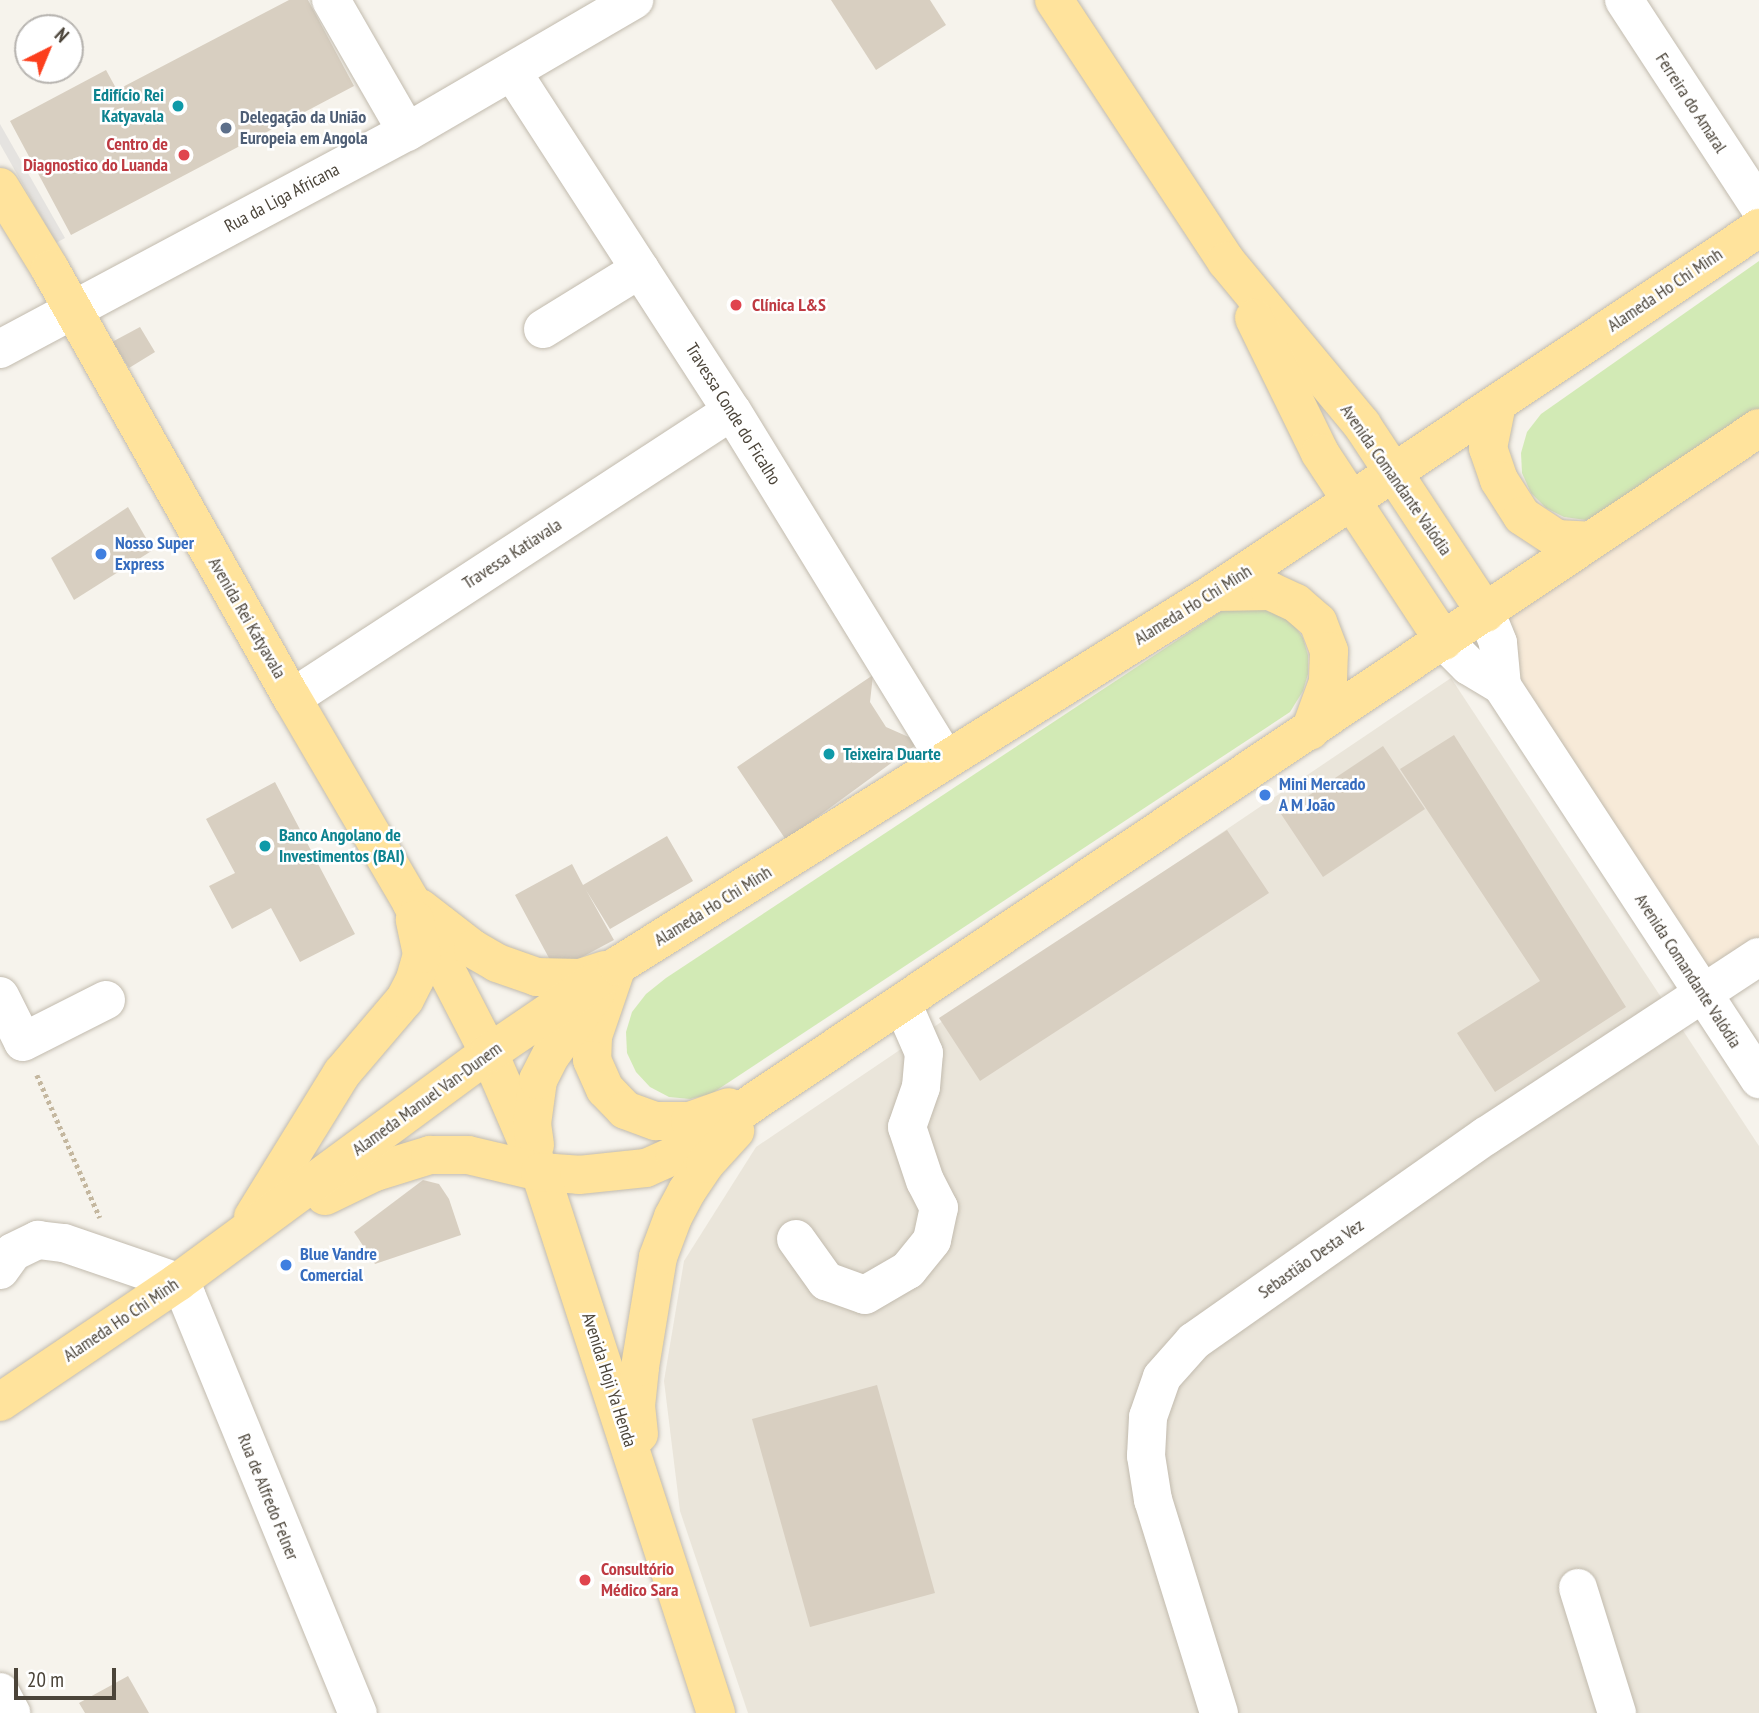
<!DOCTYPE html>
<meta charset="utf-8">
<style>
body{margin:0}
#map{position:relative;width:1759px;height:1713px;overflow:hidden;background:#f6f3ec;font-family:"PT Sans Narrow",sans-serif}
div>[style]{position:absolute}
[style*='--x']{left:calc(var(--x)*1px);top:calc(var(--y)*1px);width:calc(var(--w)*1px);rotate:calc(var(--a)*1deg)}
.residential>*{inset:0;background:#eae5da}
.commercial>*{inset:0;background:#f7ead8}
.green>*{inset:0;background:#d2eab5}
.parking>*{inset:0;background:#e5e3e0}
.building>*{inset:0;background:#d8cfc1}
.path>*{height:4.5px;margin-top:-2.25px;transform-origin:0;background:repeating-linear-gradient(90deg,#c4b79f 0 3.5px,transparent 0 7px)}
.roads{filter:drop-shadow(0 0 2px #c2bbae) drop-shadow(0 0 2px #c2bbae)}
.minor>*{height:38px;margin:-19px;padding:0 19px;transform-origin:19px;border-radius:19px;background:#fff}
.major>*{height:38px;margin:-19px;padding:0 19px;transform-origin:19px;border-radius:19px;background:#ffe39c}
.dots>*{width:19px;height:19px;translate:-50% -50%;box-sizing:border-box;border:4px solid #fff;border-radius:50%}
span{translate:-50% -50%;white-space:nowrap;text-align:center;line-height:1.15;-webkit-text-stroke:5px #fff;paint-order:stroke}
.culture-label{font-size:18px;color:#0d838f;font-weight:700}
.right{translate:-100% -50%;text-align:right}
.left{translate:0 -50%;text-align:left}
.street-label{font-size:18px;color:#4b4439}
.service-label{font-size:18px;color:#4e5e75;font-weight:700}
.health-label{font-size:18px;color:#be3a42;font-weight:700}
.shop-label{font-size:18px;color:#366cbe;font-weight:700}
.north{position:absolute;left:14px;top:14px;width:70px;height:70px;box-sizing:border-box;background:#fff;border:2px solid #b7b4b0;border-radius:50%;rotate:43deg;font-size:19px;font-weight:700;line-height:28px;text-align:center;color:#4b4439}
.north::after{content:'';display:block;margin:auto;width:24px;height:32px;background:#fc3f1d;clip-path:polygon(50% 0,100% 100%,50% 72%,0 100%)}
.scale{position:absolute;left:14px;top:1668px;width:102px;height:32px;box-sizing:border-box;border:4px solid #4b4439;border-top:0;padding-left:9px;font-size:21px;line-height:24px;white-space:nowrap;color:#4b4439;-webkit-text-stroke:5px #fff;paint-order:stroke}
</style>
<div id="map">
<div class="residential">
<div style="clip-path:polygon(1451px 678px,1759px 1146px,1759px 1713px,748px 1713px,680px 1511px,664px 1381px,684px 1261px,756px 1147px)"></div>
</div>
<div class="commercial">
<div style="clip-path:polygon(1759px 429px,1759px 957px,1703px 993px,1502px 686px,1486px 613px)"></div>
</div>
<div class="green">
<div style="clip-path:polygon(1759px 261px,1759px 411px,1606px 515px,1586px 520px,1564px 517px,1546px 508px,1531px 493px,1522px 473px,1521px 453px,1527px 432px,1541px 414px)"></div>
<div style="clip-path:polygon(1262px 605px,1293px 623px,1303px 638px,1308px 655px,1308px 674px,1303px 691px,1290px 712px,711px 1094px,690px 1099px,669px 1097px,650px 1087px,636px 1072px,627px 1053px,626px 1032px,632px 1012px,646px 994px,666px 978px,1223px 610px)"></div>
</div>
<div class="parking">
<div style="clip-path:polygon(0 124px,65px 238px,56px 243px,0 144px)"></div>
</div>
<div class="building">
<div style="clip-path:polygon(289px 0,308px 0,354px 86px,71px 235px,10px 121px,106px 70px,117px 90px)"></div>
<div style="clip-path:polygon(831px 0,930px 0,946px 25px,876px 70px)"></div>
<div style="clip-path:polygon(140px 327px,155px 352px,129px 368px,112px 342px)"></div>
<div style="clip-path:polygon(128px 507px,153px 550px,74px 600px,51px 558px)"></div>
<div style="clip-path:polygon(873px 675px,870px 702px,886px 727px,920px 742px,786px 840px,737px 767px)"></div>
<div style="clip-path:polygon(1454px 735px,1626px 1007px,1495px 1092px,1457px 1033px,1540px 981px,1400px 769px)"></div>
<div style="clip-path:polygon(1383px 746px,1425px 809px,1323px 877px,1281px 814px)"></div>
<div style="clip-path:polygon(275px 782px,355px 934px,300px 962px,271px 908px,232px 929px,209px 886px,235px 873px,206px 819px)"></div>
<div style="clip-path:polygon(1227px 830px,1269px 893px,980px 1081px,939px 1018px)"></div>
<div style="clip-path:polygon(667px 836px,693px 881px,610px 929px,586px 890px,614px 940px,556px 971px,515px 895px,572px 864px,583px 885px)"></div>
<div style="clip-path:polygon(423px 1180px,439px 1184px,449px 1199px,461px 1235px,375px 1264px,354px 1232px)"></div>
<div style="clip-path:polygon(877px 1385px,935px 1593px,810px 1627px,752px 1419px)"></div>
<div style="clip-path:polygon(128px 1676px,149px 1713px,85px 1713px,79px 1703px)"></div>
</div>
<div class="path">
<div style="--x:37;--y:1075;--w:156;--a:66.2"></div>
</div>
<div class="roads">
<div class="minor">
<div style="--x:331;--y:0;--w:152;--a:60.1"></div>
<div style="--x:1624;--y:0;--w:246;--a:56.8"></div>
<div style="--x:513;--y:73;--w:403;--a:57.1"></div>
<div style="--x:732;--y:411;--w:409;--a:58.5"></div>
<div style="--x:543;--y:329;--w:114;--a:-31.7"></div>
<div style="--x:0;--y:349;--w:461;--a:-28.1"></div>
<div style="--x:407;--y:132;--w:263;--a:-30.2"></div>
<div style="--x:1486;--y:613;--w:32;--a:68"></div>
<div style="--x:1498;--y:643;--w:43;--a:84.7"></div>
<div style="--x:1444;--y:641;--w:35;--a:45"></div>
<div style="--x:1469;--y:666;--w:39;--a:31"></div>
<div style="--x:1502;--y:686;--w:470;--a:56.8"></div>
<div style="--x:292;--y:698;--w:525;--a:-33.12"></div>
<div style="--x:0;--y:996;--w:51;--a:63.4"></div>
<div style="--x:23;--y:1042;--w:93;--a:-26.8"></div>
<div style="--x:796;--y:1239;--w:52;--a:54.5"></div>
<div style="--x:826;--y:1281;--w:41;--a:19.7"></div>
<div style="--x:865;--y:1295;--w:50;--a:-30.2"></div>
<div style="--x:908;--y:1270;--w:38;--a:-51"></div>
<div style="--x:932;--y:1240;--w:33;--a:-78"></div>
<div style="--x:939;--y:1208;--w:30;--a:-117"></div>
<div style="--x:925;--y:1181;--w:57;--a:-108.4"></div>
<div style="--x:907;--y:1127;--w:42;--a:-70.7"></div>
<div style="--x:921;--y:1087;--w:34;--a:-85"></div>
<div style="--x:924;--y:1053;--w:52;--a:-113.6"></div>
<div style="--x:0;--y:1270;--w:22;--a:-54"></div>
<div style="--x:13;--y:1252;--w:28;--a:-26"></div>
<div style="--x:38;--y:1240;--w:26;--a:7"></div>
<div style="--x:64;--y:1243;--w:120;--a:18.9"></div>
<div style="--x:178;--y:1282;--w:17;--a:59"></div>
<div style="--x:187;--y:1297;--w:450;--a:67.7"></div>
<div style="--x:1578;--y:1588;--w:131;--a:72.7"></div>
<div style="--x:0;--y:1692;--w:24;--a:62"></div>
<div style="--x:1219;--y:1713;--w:223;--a:-107.2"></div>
<div style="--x:1153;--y:1500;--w:45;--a:-99"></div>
<div style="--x:1146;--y:1456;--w:39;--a:-87"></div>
<div style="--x:1148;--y:1417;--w:42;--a:-70.7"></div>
<div style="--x:1162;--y:1377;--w:48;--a:-48.4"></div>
<div style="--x:1194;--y:1341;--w:357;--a:-35.1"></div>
<div style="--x:1486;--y:1136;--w:326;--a:-33.3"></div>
</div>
<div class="major">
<div style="--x:1054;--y:0;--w:313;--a:56.6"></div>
<div style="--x:1226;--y:261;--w:213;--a:50.3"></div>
<div style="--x:1362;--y:425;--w:225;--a:56.6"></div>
<div style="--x:0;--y:187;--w:96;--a:58.6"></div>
<div style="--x:50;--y:269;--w:493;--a:60.6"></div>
<div style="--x:292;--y:698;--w:236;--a:59.7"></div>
<div style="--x:411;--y:902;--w:170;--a:62.7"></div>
<div style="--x:489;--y:1053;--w:129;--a:66.8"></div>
<div style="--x:540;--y:1172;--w:569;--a:71.98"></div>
<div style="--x:1254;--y:318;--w:150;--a:63.9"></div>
<div style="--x:1320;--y:453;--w:225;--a:56.6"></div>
<div style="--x:1497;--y:404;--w:45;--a:101.6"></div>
<div style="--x:1488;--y:448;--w:34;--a:71"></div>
<div style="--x:1499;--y:480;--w:43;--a:57.4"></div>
<div style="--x:1522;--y:516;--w:42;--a:33.3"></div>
<div style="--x:1557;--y:539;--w:33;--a:3"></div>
<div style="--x:1215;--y:592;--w:55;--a:-1"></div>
<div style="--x:1270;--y:591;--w:29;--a:25"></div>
<div style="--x:1296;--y:603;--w:29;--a:41"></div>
<div style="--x:1318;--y:622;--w:31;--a:69"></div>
<div style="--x:1329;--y:651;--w:31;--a:92"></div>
<div style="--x:1328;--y:682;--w:52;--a:110.2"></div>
<div style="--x:420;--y:908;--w:67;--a:37.7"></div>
<div style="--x:473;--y:949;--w:28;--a:30"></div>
<div style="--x:497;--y:963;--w:42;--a:19.3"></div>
<div style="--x:537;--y:977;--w:43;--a:1.3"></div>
<div style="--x:580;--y:978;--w:26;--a:-18"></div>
<div style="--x:617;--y:966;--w:74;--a:108.9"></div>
<div style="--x:593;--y:1036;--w:24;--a:92"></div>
<div style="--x:592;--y:1060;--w:32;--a:66"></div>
<div style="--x:605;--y:1089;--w:29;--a:46"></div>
<div style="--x:625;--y:1110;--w:33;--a:20"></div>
<div style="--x:656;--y:1121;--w:34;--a:0"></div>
<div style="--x:690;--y:1121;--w:41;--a:-19.7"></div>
<div style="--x:535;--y:1145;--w:21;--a:-98"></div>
<div style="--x:532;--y:1124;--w:44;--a:-82.2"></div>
<div style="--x:538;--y:1080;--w:28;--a:-63"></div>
<div style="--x:551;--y:1055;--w:77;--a:-54"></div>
<div style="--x:325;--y:1196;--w:55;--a:-25.6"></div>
<div style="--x:375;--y:1172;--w:58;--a:-17.2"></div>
<div style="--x:430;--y:1155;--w:38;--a:0"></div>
<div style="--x:468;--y:1155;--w:74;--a:13.3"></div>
<div style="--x:540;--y:1172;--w:39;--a:4"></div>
<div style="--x:579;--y:1175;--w:67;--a:-6"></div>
<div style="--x:646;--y:1168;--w:32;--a:-24"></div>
<div style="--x:675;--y:1155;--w:1305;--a:-33.85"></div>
<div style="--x:253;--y:1217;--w:169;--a:-58.3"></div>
<div style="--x:342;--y:1073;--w:97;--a:-49.6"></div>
<div style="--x:405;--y:999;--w:22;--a:-63"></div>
<div style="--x:415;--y:979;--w:26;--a:-74"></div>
<div style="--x:422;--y:954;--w:35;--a:-102"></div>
<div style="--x:0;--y:1402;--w:215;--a:-34"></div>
<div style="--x:178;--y:1282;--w:386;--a:-36.4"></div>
<div style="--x:489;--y:1053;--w:155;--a:-34.2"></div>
<div style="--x:617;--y:966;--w:705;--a:-32.02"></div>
<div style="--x:1215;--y:592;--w:655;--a:-33.79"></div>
<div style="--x:639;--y:1434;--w:28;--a:-96"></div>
<div style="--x:636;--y:1406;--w:39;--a:-84"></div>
<div style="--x:640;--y:1367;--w:111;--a:-80.7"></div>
<div style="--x:658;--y:1257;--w:43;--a:-69.4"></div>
<div style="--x:673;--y:1217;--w:30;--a:-62"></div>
<div style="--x:687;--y:1191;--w:32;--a:-56"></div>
<div style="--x:705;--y:1164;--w:45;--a:-47.7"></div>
</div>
</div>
<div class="dots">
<div style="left:178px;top:106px;background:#0f9aa8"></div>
<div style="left:226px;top:128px;background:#5c6f8a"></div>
<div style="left:184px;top:155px;background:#e0444e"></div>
<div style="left:736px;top:305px;background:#e0444e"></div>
<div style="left:101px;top:554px;background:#3f7fe0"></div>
<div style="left:829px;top:754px;background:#0f9aa8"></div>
<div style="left:1265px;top:795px;background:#3f7fe0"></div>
<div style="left:265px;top:846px;background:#0f9aa8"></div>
<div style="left:286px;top:1265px;background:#3f7fe0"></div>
<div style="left:585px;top:1580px;background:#e0444e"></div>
</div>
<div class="culture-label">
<span class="right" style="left:164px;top:106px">Edifício Rei<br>Katyavala</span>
<span class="left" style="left:843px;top:754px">Teixeira Duarte</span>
<span class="left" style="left:279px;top:846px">Banco Angolano de<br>Investimentos (BAI)</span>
</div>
<div class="street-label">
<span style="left:1691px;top:103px;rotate:57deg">Ferreira do Amaral</span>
<span style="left:282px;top:198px;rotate:-28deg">Rua da Liga Africana</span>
<span style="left:1665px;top:290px;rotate:-34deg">Alameda Ho Chi Minh</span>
<span style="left:733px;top:414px;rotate:58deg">Travessa Conde do Ficalho</span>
<span style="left:1396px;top:480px;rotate:55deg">Avenida Comandante Valódia</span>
<span style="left:512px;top:554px;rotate:-33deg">Travessa Katiavala</span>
<span style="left:1193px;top:605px;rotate:-32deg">Alameda Ho Chi Minh</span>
<span style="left:247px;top:618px;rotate:60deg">Avenida Rei Katyavala</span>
<span style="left:713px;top:906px;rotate:-32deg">Alameda Ho Chi Minh</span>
<span style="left:1688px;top:971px;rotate:57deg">Avenida Comandante Valódia</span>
<span style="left:427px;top:1099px;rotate:-36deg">Alameda Manuel Van-Dunem</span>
<span style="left:1311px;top:1259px;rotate:-35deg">Sebastião Desta Vez</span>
<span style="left:121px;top:1320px;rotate:-34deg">Alameda Ho Chi Minh</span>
<span style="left:609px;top:1380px;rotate:72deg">Avenida Hoji Ya Henda</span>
<span style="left:268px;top:1497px;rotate:68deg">Rua de Alfredo Felner</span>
</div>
<div class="service-label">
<span class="left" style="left:240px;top:128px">Delegação da União<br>Europeia em Angola</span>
</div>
<div class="health-label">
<span class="right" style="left:168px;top:155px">Centro de<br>Diagnostico do Luanda</span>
<span class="left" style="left:752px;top:305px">Clínica L&amp;S</span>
<span class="left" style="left:601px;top:1580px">Consultório<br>Médico Sara</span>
</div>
<div class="shop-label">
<span class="left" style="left:115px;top:554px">Nosso Super<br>Express</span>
<span class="left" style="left:1279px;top:795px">Mini Mercado<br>A M João</span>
<span class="left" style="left:300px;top:1265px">Blue Vandre<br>Comercial</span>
</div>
<div class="north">N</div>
<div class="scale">20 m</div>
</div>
